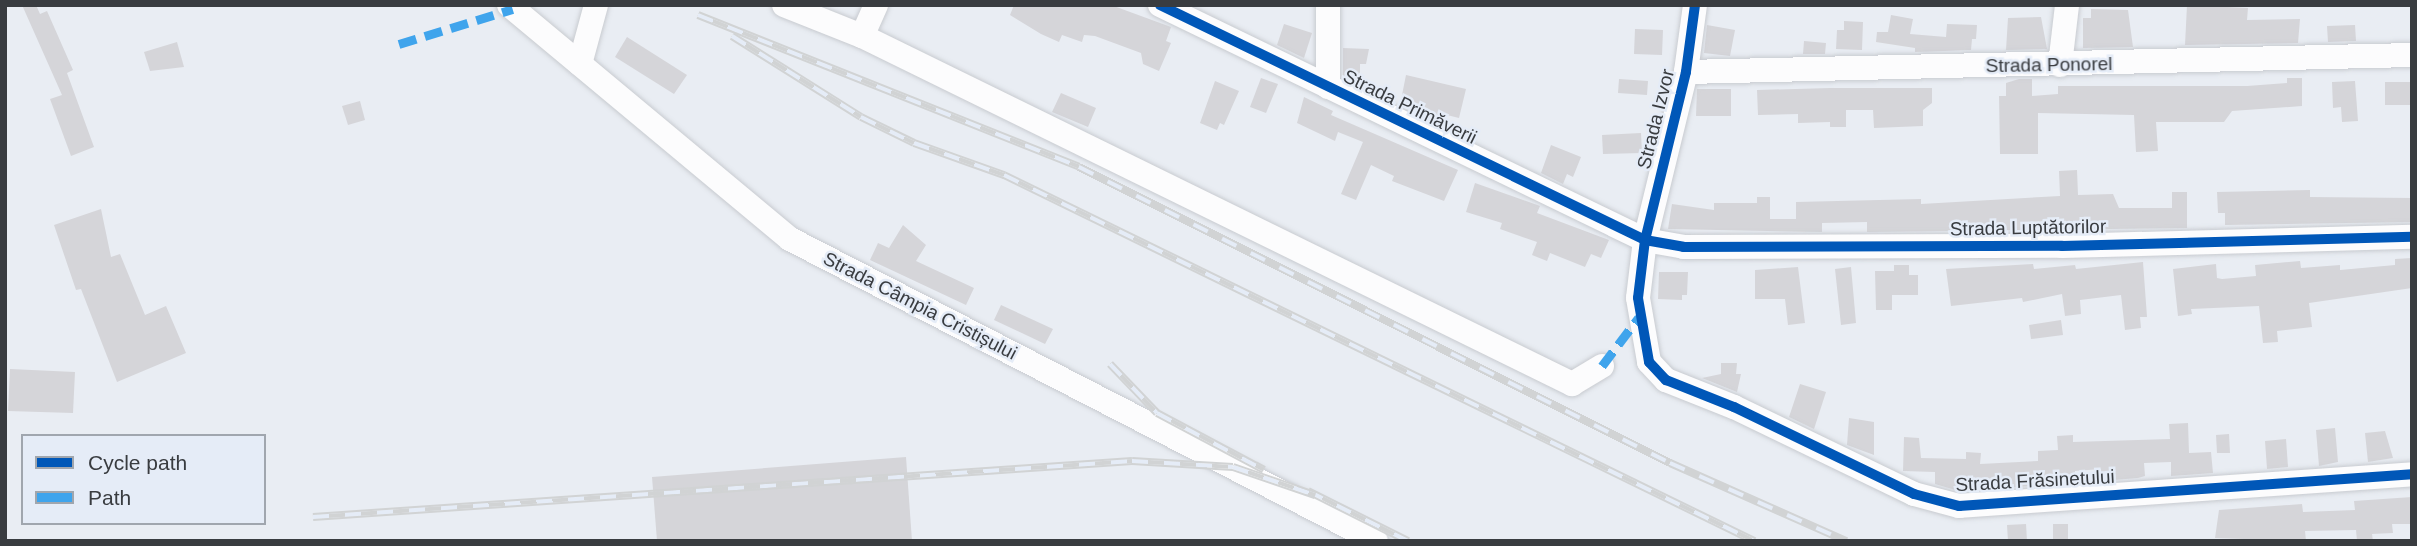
<!DOCTYPE html>
<meta charset="utf-8">
<style>
body{margin:0}
#map{position:relative;width:2417px;height:546px;overflow:hidden;background:#e9edf3;font-family:Helvetica,sans-serif}
div>[style]{position:absolute}
[style*='--x']{left:calc(var(--x)*1px);top:calc(var(--y)*1px);width:calc(var(--w)*1px);rotate:calc(var(--a)*1deg)}
.building>*{inset:0;background:#d5d5d9}
.roads{filter:drop-shadow(0 0 2px #c8cbd0) drop-shadow(0 0 2px #c8cbd0)}
.minor>*{height:24px;margin:-12px;padding:0 12px;transform-origin:12px;border-radius:12px;background:#fcfcfd}
.rail>*{height:8px;margin-top:-4px;transform-origin:0;background:repeating-linear-gradient(90deg,#e5ecf7 0 16px,#d1d3d4 0 32px);box-sizing:border-box;border-block:2px solid #d1d3d4}
.quiet>*{height:9px;margin-top:-4.5px;transform-origin:0;background:repeating-linear-gradient(90deg,#3fa4ec 0 18px,transparent 0 27px)}
.cycleway>*{height:10px;margin:-5px;padding:0 5px;transform-origin:5px;border-radius:5px;background:#0057b8}
span{translate:-50% -50%;white-space:nowrap;text-align:center;line-height:1.15;-webkit-text-stroke:5px #e5ecf7;paint-order:stroke}
.street-label{font-size:19px;color:#393c40}
.frame{position:absolute;inset:0;border:7px solid #393c40;pointer-events:none}
.legend{position:absolute;left:21px;top:434px;width:245px;height:91px;box-sizing:border-box;background:#e5ecf7;border:2px solid #a0a6ae;margin:0;padding:9px 12px;list-style:none;font-size:21px;color:#393c40}
.legend li{display:flex;align-items:center;gap:14px;height:35px}
.legend b{width:35px;border:2px solid #a0a6ae}
</style>
<div id="map">
<div class="building">
<div style="clip-path:polygon(22px 5px,36px 5px,40px 14px,47px 11px,73px 70px,67px 73px,94px 147px,71px 156px,50px 99px,62px 95px)"></div>
<div style="clip-path:polygon(1014px 5px,1111px 5px,1171px 27px,1166px 41px,1171px 43px,1159px 71px,1143px 64px,1141px 53px,1095px 36px,1084px 35px,1082px 42px,1062px 35px,1059px 42px,1041px 34px,1010px 15px)"></div>
<div style="clip-path:polygon(2187px 5px,2248px 8px,2247px 20px,2300px 19px,2298px 43px,2185px 45px)"></div>
<div style="clip-path:polygon(2091px 9px,2128px 10px,2133px 47px,2083px 48px,2083px 18px,2091px 18px)"></div>
<div style="clip-path:polygon(1891px 15px,1913px 19px,1910px 34px,1946px 37px,1947px 24px,1977px 25px,1976px 39px,1972px 39px,1971px 50px,1915px 52px,1915px 48px,1876px 42px,1877px 32px,1888px 32px)"></div>
<div style="clip-path:polygon(2041px 17px,2047px 49px,2006px 50px,2008px 18px)"></div>
<div style="clip-path:polygon(1844px 21px,1863px 22px,1862px 50px,1836px 49px,1837px 30px,1844px 30px)"></div>
<div style="clip-path:polygon(1284px 24px,1312px 33px,1304px 58px,1277px 45px)"></div>
<div style="clip-path:polygon(1707px 25px,1735px 30px,1730px 56px,1704px 53px)"></div>
<div style="clip-path:polygon(2355px 25px,2356px 41px,2328px 42px,2327px 26px)"></div>
<div style="clip-path:polygon(1635px 29px,1663px 30px,1662px 55px,1634px 54px)"></div>
<div style="clip-path:polygon(627px 37px,687px 75px,674px 94px,615px 57px)"></div>
<div style="clip-path:polygon(1804px 41px,1826px 43px,1825px 54px,1803px 54px)"></div>
<div style="clip-path:polygon(177px 42px,184px 67px,150px 71px,144px 52px)"></div>
<div style="clip-path:polygon(1343px 48px,1369px 49px,1366px 64px,1360px 64px,1360px 85px,1343px 77px)"></div>
<div style="clip-path:polygon(1406px 75px,1466px 89px,1459px 118px,1447px 115px,1446px 119px,1400px 105px)"></div>
<div style="clip-path:polygon(1261px 78px,1278px 84px,1266px 113px,1250px 107px)"></div>
<div style="clip-path:polygon(2287px 78px,2302px 78px,2302px 106px,2232px 111px,2224px 122px,2156px 122px,2158px 151px,2136px 152px,2134px 115px,2038px 113px,2038px 154px,2000px 154px,1999px 96px,2006px 96px,2006px 83px,2019px 79px,2032px 79px,2032px 96px,2058px 94px,2058px 86px,2247px 86px,2287px 83px)"></div>
<div style="clip-path:polygon(1619px 79px,1648px 81px,1647px 95px,1618px 93px)"></div>
<div style="clip-path:polygon(1215px 81px,1239px 91px,1224px 125px,1220px 123px,1217px 130px,1200px 123px)"></div>
<div style="clip-path:polygon(2355px 81px,2358px 121px,2342px 122px,2341px 107px,2333px 108px,2332px 82px)"></div>
<div style="clip-path:polygon(2385px 82px,2412px 82px,2412px 105px,2385px 105px)"></div>
<div style="clip-path:polygon(1830px 88px,1932px 88px,1932px 103px,1923px 110px,1923px 126px,1874px 128px,1873px 110px,1846px 110px,1846px 127px,1830px 127px,1830px 122px,1798px 123px,1798px 114px,1758px 115px,1757px 90px)"></div>
<div style="clip-path:polygon(1697px 89px,1731px 89px,1731px 116px,1696px 116px)"></div>
<div style="clip-path:polygon(1061px 93px,1096px 108px,1088px 127px,1052px 112px)"></div>
<div style="clip-path:polygon(1304px 97px,1333px 111px,1331px 115px,1458px 170px,1444px 201px,1392px 181px,1394px 176px,1371px 165px,1356px 200px,1341px 194px,1363px 142px,1338px 132px,1335px 141px,1297px 123px)"></div>
<div style="clip-path:polygon(360px 101px,365px 120px,348px 125px,342px 106px)"></div>
<div style="clip-path:polygon(1641px 133px,1642px 153px,1603px 154px,1602px 135px)"></div>
<div style="clip-path:polygon(1551px 145px,1581px 157px,1573px 177px,1567px 174px,1563px 184px,1541px 173px)"></div>
<div style="clip-path:polygon(2077px 170px,2078px 195px,2113px 194px,2119px 208px,2172px 208px,2172px 192px,2187px 192px,2187px 228px,1867px 232px,1867px 222px,1822px 223px,1822px 232px,1668px 229px,1672px 204px,1714px 210px,1714px 203px,1757px 203px,1757px 197px,1770px 197px,1770px 219px,1796px 219px,1796px 202px,1921px 199px,1921px 204px,2060px 196px,2059px 171px)"></div>
<div style="clip-path:polygon(1475px 183px,1540px 206px,1537px 213px,1609px 240px,1601px 258px,1591px 254px,1585px 267px,1550px 253px,1547px 261px,1532px 255px,1537px 242px,1500px 229px,1502px 223px,1466px 212px)"></div>
<div style="clip-path:polygon(2310px 190px,2310px 197px,2412px 198px,2412px 222px,2225px 225px,2225px 213px,2218px 213px,2217px 192px)"></div>
<div style="clip-path:polygon(101px 209px,111px 257px,120px 254px,145px 315px,166px 306px,186px 353px,117px 382px,81px 289px,76px 290px,54px 225px)"></div>
<div style="clip-path:polygon(903px 225px,926px 245px,916px 261px,974px 288px,966px 305px,870px 260px,878px 243px,889px 248px)"></div>
<div style="clip-path:polygon(2412px 258px,2412px 288px,2309px 303px,2312px 327px,2277px 331px,2278px 342px,2263px 343px,2259px 306px,2191px 309px,2192px 314px,2178px 316px,2173px 269px,2216px 264px,2217px 278px,2222px 279px,2256px 276px,2255px 265px,2300px 261px,2301px 268px,2340px 265px,2340px 270px,2395px 265px,2395px 259px)"></div>
<div style="clip-path:polygon(2143px 262px,2147px 317px,2140px 317px,2141px 328px,2125px 330px,2121px 295px,2080px 300px,2081px 314px,2065px 316px,2062px 294px,2023px 302px,2022px 298px,1951px 306px,1946px 269px,2033px 264px,2034px 269px,2075px 265px,2076px 269px)"></div>
<div style="clip-path:polygon(1894px 265px,1909px 265px,1909px 275px,1918px 275px,1918px 295px,1892px 295px,1892px 310px,1876px 310px,1875px 271px,1894px 271px)"></div>
<div style="clip-path:polygon(1798px 267px,1805px 323px,1788px 325px,1785px 299px,1755px 299px,1755px 270px)"></div>
<div style="clip-path:polygon(1851px 267px,1856px 323px,1841px 325px,1835px 269px)"></div>
<div style="clip-path:polygon(1659px 272px,1688px 272px,1687px 295px,1682px 295px,1682px 300px,1658px 299px)"></div>
<div style="clip-path:polygon(1001px 305px,1053px 329px,1045px 344px,994px 320px)"></div>
<div style="clip-path:polygon(2061px 320px,2063px 335px,2031px 339px,2029px 325px)"></div>
<div style="clip-path:polygon(1721px 363px,1737px 363px,1736px 374px,1741px 374px,1737px 392px,1702px 378px,1721px 374px)"></div>
<div style="clip-path:polygon(10px 369px,75px 372px,73px 413px,8px 411px)"></div>
<div style="clip-path:polygon(1800px 384px,1826px 392px,1814px 429px,1789px 417px)"></div>
<div style="clip-path:polygon(1849px 418px,1874px 422px,1874px 455px,1847px 445px)"></div>
<div style="clip-path:polygon(2188px 423px,2189px 453px,2211px 452px,2213px 473px,2171px 476px,2171px 462px,2144px 463px,2145px 476px,2138px 478px,2101px 481px,2101px 469px,2075px 471px,2075px 483px,1959px 491px,1935px 484px,1935px 472px,1903px 471px,1904px 437px,1919px 438px,1921px 458px,1966px 459px,1966px 452px,1981px 453px,1980px 464px,2038px 461px,2038px 451px,2058px 450px,2057px 436px,2073px 435px,2073px 442px,2170px 439px,2169px 424px)"></div>
<div style="clip-path:polygon(2335px 428px,2338px 462px,2319px 466px,2316px 430px)"></div>
<div style="clip-path:polygon(2385px 431px,2393px 458px,2368px 462px,2365px 433px)"></div>
<div style="clip-path:polygon(2229px 434px,2230px 453px,2217px 453px,2216px 435px)"></div>
<div style="clip-path:polygon(2286px 439px,2288px 467px,2267px 469px,2265px 441px)"></div>
<div style="clip-path:polygon(906px 457px,912px 541px,657px 541px,652px 477px)"></div>
<div style="clip-path:polygon(2412px 497px,2412px 524px,2392px 524px,2393px 533px,2372px 534px,2373px 541px,2357px 541px,2356px 530px,2305px 531px,2306px 541px,2215px 538px,2219px 510px,2302px 504px,2303px 512px,2355px 510px,2354px 501px)"></div>
<div style="clip-path:polygon(2026px 524px,2027px 541px,2008px 541px,2007px 525px)"></div>
<div style="clip-path:polygon(2053px 524px,2068px 524px,2068px 541px,2053px 541px)"></div>
</div>
<div class="roads">
<div class="minor">
<div style="--x:509;--y:5;--w:366;--a:39.8"></div>
<div style="--x:790;--y:239;--w:659;--a:27.26"></div>
<div style="--x:784;--y:5;--w:84;--a:21.7"></div>
<div style="--x:876;--y:5;--w:34;--a:114"></div>
<div style="--x:862;--y:36;--w:791;--a:26.11"></div>
<div style="--x:1572;--y:384;--w:35;--a:-31"></div>
<div style="--x:1160;--y:5;--w:539;--a:25.85"></div>
<div style="--x:1645;--y:240;--w:39;--a:10"></div>
<div style="--x:1683;--y:247;--w:379;--a:-0.2"></div>
<div style="--x:2062;--y:246;--w:350;--a:-1.5"></div>
<div style="--x:1695;--y:5;--w:68;--a:97.7"></div>
<div style="--x:1686;--y:72;--w:173;--a:103.7"></div>
<div style="--x:1645;--y:240;--w:58;--a:96.9"></div>
<div style="--x:1638;--y:298;--w:65;--a:80.2"></div>
<div style="--x:1649;--y:362;--w:25;--a:47"></div>
<div style="--x:1666;--y:380;--w:73;--a:21.7"></div>
<div style="--x:1734;--y:407;--w:200;--a:25.8"></div>
<div style="--x:1914;--y:494;--w:47;--a:14.9"></div>
<div style="--x:1959;--y:506;--w:454;--a:-4"></div>
<div style="--x:580;--y:64;--w:61;--a:-74.8"></div>
<div style="--x:2060;--y:65;--w:60;--a:-83.3"></div>
<div style="--x:1686;--y:72;--w:726;--a:-1.34"></div>
<div style="--x:1328;--y:87;--w:82;--a:-90"></div>
</div>
</div>
<div class="rail">
<div style="--x:698;--y:15;--w:410;--a:21.7"></div>
<div style="--x:1079;--y:167;--w:661;--a:26.6"></div>
<div style="--x:1670;--y:463;--w:193;--a:23.9"></div>
<div style="--x:732;--y:36;--w:152;--a:32.1"></div>
<div style="--x:861;--y:117;--w:59;--a:26.1"></div>
<div style="--x:914;--y:143;--w:96;--a:19.6"></div>
<div style="--x:1004;--y:175;--w:835;--a:26.01"></div>
<div style="--x:1110;--y:364;--w:68;--a:46.2"></div>
<div style="--x:1157;--y:413;--w:121;--a:28"></div>
<div style="--x:1308;--y:491;--w:112;--a:26.6"></div>
<div style="--x:313;--y:517;--w:821;--a:-3.91"></div>
<div style="--x:1132;--y:461;--w:101;--a:3.4"></div>
<div style="--x:1233;--y:467;--w:87;--a:18.9"></div>
</div>
<div class="quiet">
<div style="--x:399;--y:44;--w:119;--a:-17.1"></div>
<div style="--x:1602;--y:366;--w:61;--a:-52.9"></div>
</div>
<div class="cycleway">
<div style="--x:1160;--y:5;--w:539;--a:25.85"></div>
<div style="--x:1645;--y:240;--w:39;--a:10"></div>
<div style="--x:1683;--y:247;--w:379;--a:-0.2"></div>
<div style="--x:2062;--y:246;--w:350;--a:-1.5"></div>
<div style="--x:1695;--y:5;--w:68;--a:97.7"></div>
<div style="--x:1686;--y:72;--w:173;--a:103.7"></div>
<div style="--x:1645;--y:240;--w:58;--a:96.9"></div>
<div style="--x:1638;--y:298;--w:65;--a:80.2"></div>
<div style="--x:1649;--y:362;--w:25;--a:47"></div>
<div style="--x:1666;--y:380;--w:73;--a:21.7"></div>
<div style="--x:1734;--y:407;--w:200;--a:25.8"></div>
<div style="--x:1914;--y:494;--w:47;--a:14.9"></div>
<div style="--x:1959;--y:506;--w:454;--a:-4"></div>
</div>
<div class="street-label">
<span style="left:2049px;top:65px;rotate:-1deg">Strada Ponorel</span>
<span style="left:1410px;top:107px;rotate:26deg">Strada Primăverii</span>
<span style="left:1656px;top:119px;rotate:-76deg">Strada Izvor</span>
<span style="left:2028px;top:228px;rotate:-1deg">Strada Luptătorilor</span>
<span style="left:920px;top:306px;rotate:27deg">Strada Câmpia Cristișului</span>
<span style="left:2035px;top:481px;rotate:-3deg">Strada Frăsinetului</span>
</div>
<div class="frame"></div>
<ul class="legend">
<li><b style="height:9px;background:#0057b8"></b>Cycle path</li>
<li><b style="height:9px;background:#3fa4ec"></b>Path</li>
</ul>
</div>
